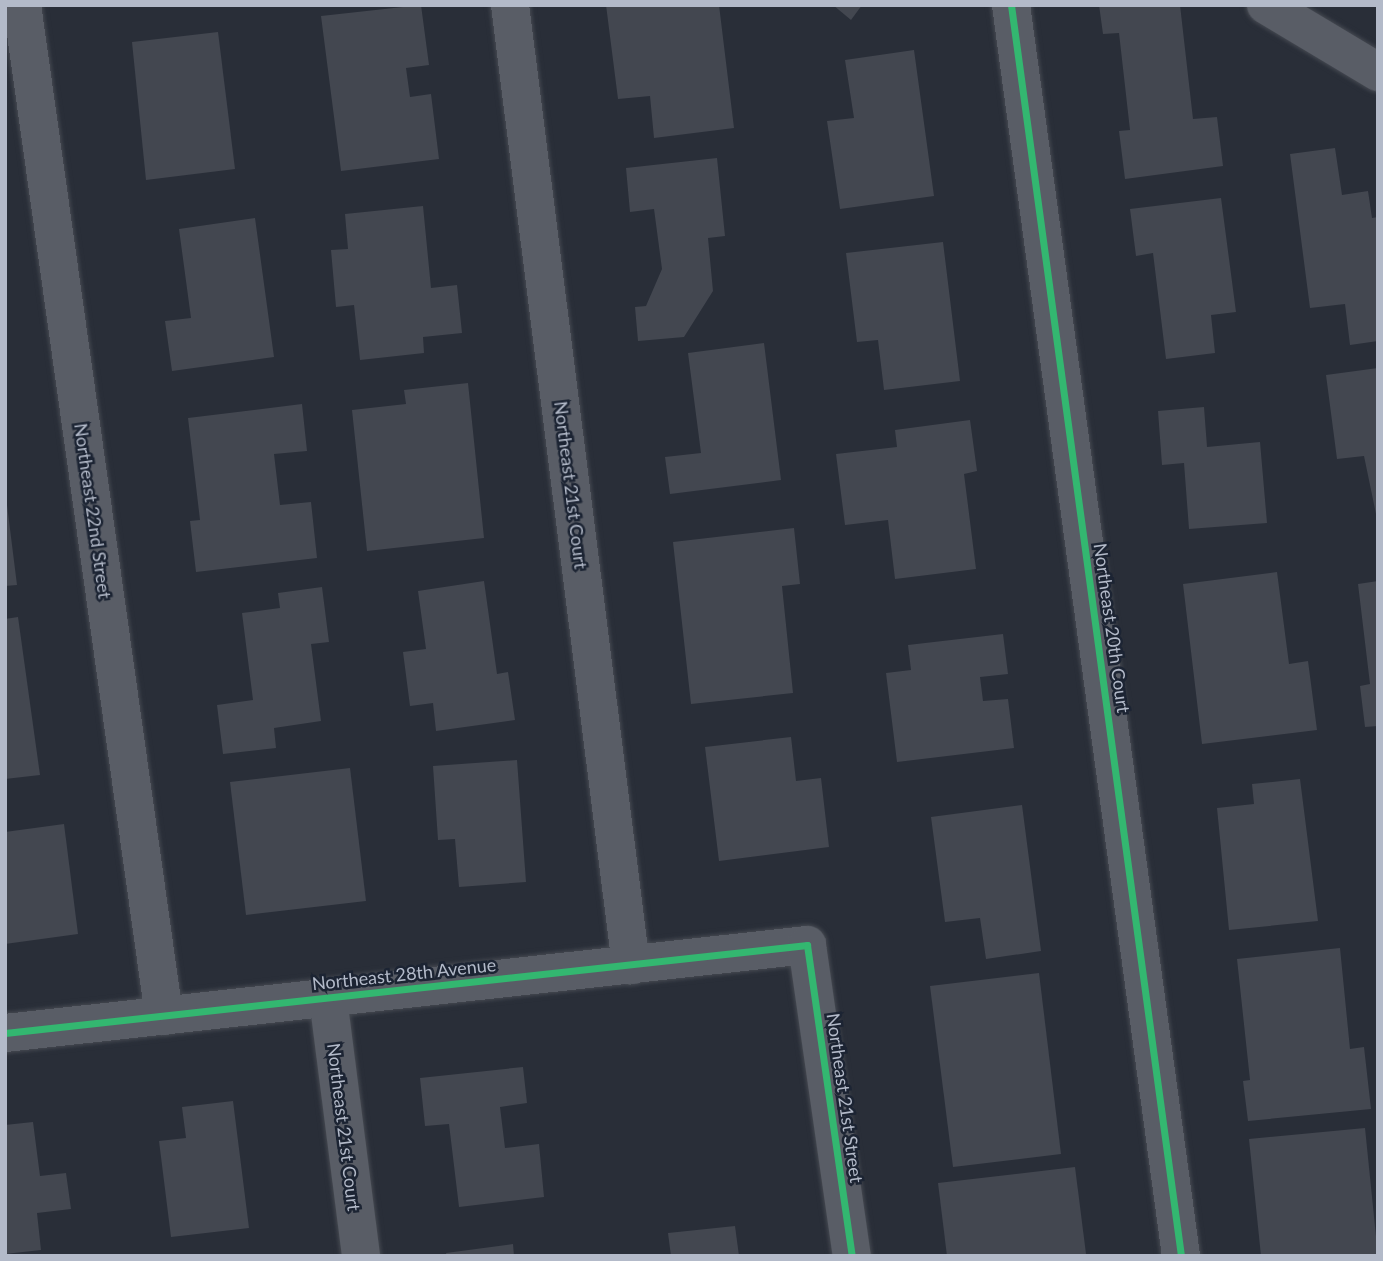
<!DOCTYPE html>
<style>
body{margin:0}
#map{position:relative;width:1383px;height:1261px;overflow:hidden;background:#292e38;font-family:Lato,sans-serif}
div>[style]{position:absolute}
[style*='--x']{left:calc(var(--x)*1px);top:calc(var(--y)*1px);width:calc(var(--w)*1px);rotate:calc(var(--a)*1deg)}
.building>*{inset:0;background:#434750}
.roads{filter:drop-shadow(0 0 2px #454951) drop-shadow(0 0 2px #454951)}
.street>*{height:38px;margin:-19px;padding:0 19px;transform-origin:19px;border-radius:19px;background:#595d66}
.cycleway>*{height:7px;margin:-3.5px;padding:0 3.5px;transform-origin:3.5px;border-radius:3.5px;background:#33b770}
span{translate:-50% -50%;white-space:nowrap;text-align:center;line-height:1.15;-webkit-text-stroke:5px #1c2433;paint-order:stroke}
.street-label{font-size:18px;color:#b3bac9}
.frame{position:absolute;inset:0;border:7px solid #b3bac9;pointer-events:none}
</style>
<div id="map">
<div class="building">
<div style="clip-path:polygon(421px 5px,429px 65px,406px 68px,410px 97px,431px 94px,439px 159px,341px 171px,321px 16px)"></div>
<div style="clip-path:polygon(606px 5px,719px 5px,734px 128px,654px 138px,650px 96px,618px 99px)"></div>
<div style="clip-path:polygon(833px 5px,862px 5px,851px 20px)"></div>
<div style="clip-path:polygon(1099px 5px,1180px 5px,1193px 119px,1217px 117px,1223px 166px,1125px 179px,1119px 131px,1130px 130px,1119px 33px,1103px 34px)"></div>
<div style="clip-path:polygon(218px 32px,235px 169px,146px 180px,132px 42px)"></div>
<div style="clip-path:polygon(914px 50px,934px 196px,840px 209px,827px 121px,854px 118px,845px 60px)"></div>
<div style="clip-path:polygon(1335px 148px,1342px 195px,1368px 191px,1372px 218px,1378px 217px,1378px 341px,1350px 345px,1345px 304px,1310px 308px,1290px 154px)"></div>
<div style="clip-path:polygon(717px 158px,725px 236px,708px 238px,713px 291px,684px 337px,638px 341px,635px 307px,646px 306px,662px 269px,654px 209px,630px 212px,626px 168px)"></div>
<div style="clip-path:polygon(1221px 198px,1236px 312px,1211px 315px,1215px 353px,1166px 359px,1153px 253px,1136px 256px,1130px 209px)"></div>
<div style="clip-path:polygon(423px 206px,431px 288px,457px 285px,462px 333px,423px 337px,424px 353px,360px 360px,354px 305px,336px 307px,331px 250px,348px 249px,345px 214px)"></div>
<div style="clip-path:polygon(255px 218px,274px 357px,172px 371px,165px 321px,191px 318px,179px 229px)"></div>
<div style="clip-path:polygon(943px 242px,960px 381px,884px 390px,878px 340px,857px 342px,846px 253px)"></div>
<div style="clip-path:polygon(764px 343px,781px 480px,670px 494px,665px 457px,701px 453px,688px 353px)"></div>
<div style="clip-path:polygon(1378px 368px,1378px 514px,1376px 514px,1364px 456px,1337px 459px,1326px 375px)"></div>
<div style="clip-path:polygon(468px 383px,484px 538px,367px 551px,352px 410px,406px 404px,404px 390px)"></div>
<div style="clip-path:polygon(302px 404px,307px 451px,274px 454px,280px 505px,311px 502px,317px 558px,196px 572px,190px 521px,200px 520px,188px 418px)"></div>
<div style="clip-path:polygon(1204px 407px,1207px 447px,1260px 442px,1267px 523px,1189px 529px,1184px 463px,1162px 465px,1158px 411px)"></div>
<div style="clip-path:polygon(970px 420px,977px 471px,964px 474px,976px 569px,895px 579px,888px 520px,845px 525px,836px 454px,897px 447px,895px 430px)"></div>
<div style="clip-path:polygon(7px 505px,17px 585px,5px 586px,5px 506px)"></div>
<div style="clip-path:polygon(794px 528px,800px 584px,782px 586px,793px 693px,691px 704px,673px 542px)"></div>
<div style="clip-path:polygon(1277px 572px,1289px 664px,1308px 661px,1317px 730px,1202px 744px,1183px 584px)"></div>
<div style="clip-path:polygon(484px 581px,497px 674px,508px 672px,515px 720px,436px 731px,433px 703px,410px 706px,403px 652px,426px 649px,418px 591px)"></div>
<div style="clip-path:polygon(1378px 581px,1378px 726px,1365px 727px,1360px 686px,1370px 684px,1358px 584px)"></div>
<div style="clip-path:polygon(322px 587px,329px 642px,311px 644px,321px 721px,274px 728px,276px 748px,223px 754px,217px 705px,253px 700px,242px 613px,280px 608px,278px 593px)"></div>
<div style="clip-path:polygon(18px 617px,40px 775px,5px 779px,5px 619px)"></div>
<div style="clip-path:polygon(1003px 634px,1008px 674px,980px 677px,983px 701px,1008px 699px,1014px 748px,897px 762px,886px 673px,911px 670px,908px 645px)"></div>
<div style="clip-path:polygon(791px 737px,796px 781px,821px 778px,829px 847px,719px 861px,705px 747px)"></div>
<div style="clip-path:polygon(517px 760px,526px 882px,459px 887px,455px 839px,438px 840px,433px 766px)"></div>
<div style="clip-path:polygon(350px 768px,366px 901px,246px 915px,230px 782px)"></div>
<div style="clip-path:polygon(1300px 779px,1318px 921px,1229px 930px,1217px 808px,1254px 804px,1252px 784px)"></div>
<div style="clip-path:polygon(1022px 805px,1041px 951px,986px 959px,980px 918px,945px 922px,931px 817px)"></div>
<div style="clip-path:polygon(64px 824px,78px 934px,5px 944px,5px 832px)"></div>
<div style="clip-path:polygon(1340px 948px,1350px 1049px,1364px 1047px,1371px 1109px,1248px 1121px,1243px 1081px,1250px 1080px,1237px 959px)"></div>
<div style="clip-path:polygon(1039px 973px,1061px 1154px,953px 1167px,930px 986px)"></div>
<div style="clip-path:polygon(523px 1067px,527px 1103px,500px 1107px,505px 1148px,539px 1144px,544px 1197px,459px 1207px,449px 1124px,425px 1126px,420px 1078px)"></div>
<div style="clip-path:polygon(233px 1101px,249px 1228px,171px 1237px,159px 1141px,186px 1138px,182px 1107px)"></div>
<div style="clip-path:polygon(33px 1122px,40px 1176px,66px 1173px,71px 1209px,37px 1213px,41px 1250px,5px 1254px,5px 1125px)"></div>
<div style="clip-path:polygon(1365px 1128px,1378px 1256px,1261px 1256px,1249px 1139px)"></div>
<div style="clip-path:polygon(1075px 1167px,1086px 1254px,947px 1256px,938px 1183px)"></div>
<div style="clip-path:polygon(735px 1226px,739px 1256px,671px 1256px,668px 1233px)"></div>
<div style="clip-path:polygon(513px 1244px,514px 1256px,447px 1256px,446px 1253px)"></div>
</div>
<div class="roads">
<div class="street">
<div style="--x:22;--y:5;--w:1021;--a:82"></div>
<div style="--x:510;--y:5;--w:968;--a:82.82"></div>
<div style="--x:1011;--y:5;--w:1262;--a:82.26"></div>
<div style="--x:1266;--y:5;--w:131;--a:30.9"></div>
<div style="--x:328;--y:998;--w:260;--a:82.7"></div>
<div style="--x:5;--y:1033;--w:807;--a:-6.26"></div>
<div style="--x:807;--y:945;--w:314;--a:81.8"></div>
</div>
</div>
<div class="cycleway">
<div style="--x:1011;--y:5;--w:1262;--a:82.26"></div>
<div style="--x:5;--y:1033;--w:807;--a:-6.26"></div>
<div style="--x:807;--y:945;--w:314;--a:81.8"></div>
</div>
<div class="street-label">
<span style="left:571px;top:485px;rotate:83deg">Northeast 21st Court</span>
<span style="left:93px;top:511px;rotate:82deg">Northeast 22nd Street</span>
<span style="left:1112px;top:628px;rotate:82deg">Northeast 20th Court</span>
<span style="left:404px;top:974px;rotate:-6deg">Northeast 28th Avenue</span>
<span style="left:845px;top:1098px;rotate:82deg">Northeast 21st Street</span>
<span style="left:344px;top:1127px;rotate:83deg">Northeast 21st Court</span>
</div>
<div class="frame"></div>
</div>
